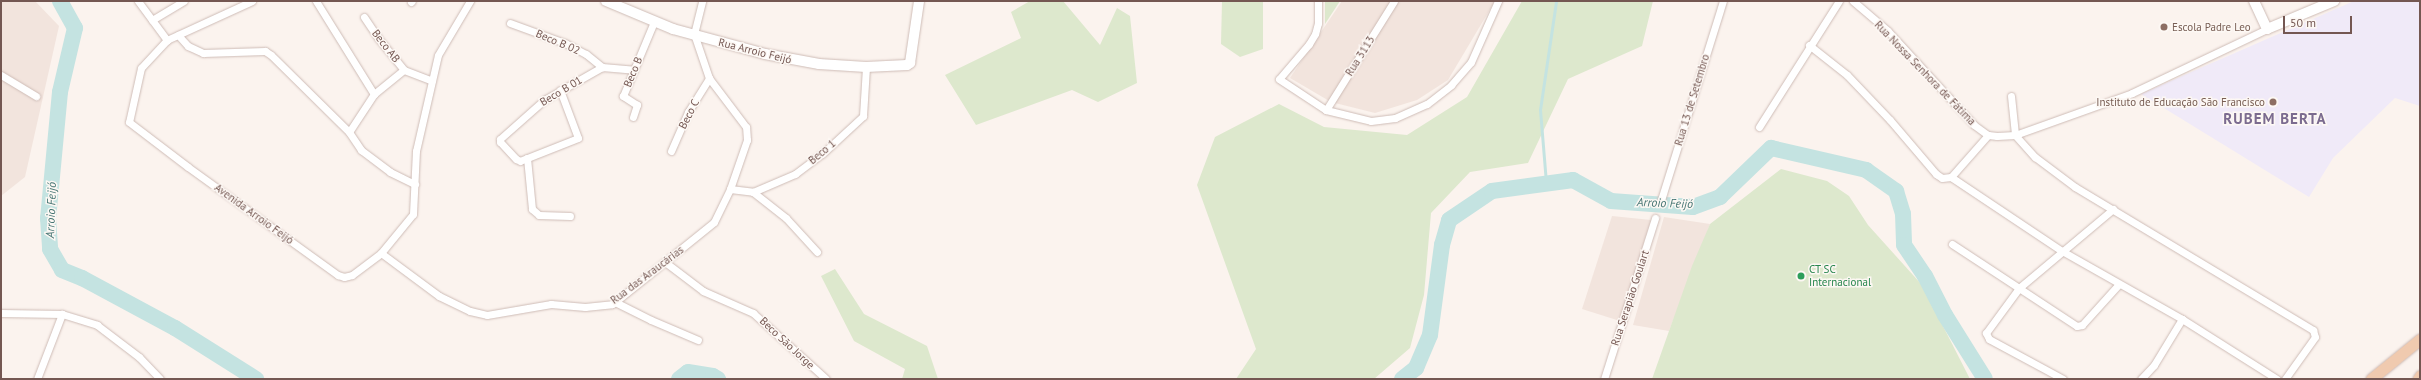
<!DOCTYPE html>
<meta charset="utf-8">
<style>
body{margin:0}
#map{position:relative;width:2421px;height:380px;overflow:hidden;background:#fbf3ee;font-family:"PT Sans",sans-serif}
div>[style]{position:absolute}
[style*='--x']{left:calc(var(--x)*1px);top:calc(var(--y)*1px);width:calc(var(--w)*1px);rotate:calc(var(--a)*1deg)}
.residential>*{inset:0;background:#f2e4dd}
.education>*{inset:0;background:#f0eaf8}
.green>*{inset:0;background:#dde8cd}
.stream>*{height:2.5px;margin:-1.25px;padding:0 1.25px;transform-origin:1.25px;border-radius:1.25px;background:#c4e3e1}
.river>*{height:16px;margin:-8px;padding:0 8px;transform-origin:8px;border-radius:8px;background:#c4e3e1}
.roads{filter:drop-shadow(0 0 1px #cebcb6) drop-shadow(0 0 1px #cebcb6)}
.street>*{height:7px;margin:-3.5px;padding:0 3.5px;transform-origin:3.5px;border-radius:3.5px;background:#fff}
.secondary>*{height:10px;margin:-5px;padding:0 5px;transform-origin:5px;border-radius:5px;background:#fff}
.primary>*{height:11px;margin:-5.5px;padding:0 5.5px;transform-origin:5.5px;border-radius:5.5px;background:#f0caaf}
.dots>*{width:11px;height:11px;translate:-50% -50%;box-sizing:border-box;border:2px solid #fdf8f4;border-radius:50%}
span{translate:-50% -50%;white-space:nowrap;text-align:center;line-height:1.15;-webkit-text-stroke:3px #fdf8f4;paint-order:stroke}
.education-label{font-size:11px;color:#785e54}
.left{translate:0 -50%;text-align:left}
.right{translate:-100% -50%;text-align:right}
.street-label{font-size:11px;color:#745752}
.leisure-label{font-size:11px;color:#27864d}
.water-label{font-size:12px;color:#477674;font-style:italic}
.district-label{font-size:15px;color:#7b6b8f;font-weight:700;letter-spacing:1px}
.frame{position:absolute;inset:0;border:2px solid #745752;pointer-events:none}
.scale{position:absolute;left:2283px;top:16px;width:69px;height:18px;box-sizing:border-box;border:2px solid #745752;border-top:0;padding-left:5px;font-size:12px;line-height:14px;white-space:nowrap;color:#745752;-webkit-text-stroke:3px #fdf8f4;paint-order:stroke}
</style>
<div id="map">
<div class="residential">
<div style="clip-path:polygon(1px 1px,35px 1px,59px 26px,25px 177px,1px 196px)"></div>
<div style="clip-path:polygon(1342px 1px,1495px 1px,1448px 80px,1417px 100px,1375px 113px,1331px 102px,1290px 78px)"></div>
<div style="clip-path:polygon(1612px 216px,1651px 220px,1620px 321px,1582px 309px)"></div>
<div style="clip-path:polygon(1664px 217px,1710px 224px,1669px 331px,1633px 325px)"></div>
</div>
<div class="education">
<div style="clip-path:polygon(2354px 1px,2420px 1px,2420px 106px,2395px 98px,2333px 158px,2309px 197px,2141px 94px)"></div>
</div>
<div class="green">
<div style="clip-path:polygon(1030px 1px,1063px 1px,1100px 45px,1117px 8px,1130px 16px,1137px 83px,1098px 102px,1072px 90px,976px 125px,945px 75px,1021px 38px,1011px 12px)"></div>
<div style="clip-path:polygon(1222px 1px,1263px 1px,1263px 49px,1240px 57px,1221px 44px)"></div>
<div style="clip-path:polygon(1325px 1px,1340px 1px,1325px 24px)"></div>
<div style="clip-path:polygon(1522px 1px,1653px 1px,1642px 46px,1568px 79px,1528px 163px,1470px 172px,1431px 213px,1424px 295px,1410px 348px,1374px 379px,1236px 379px,1256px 349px,1197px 185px,1215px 137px,1279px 104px,1324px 127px,1407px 135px,1467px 97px)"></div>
<div style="clip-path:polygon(1781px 169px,1827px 181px,1849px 196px,1868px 225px,1922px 285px,1970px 379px,1652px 379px,1692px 266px,1710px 224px)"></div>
<div style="clip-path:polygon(835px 269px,864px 314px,927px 346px,938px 379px,902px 379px,905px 369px,854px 341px,821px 276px)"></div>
</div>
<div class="stream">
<div style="--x:1546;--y:183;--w:73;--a:-94.7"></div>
<div style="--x:1540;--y:110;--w:110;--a:-81.6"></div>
</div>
<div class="river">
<div style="--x:60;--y:1;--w:31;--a:61"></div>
<div style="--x:75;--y:28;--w:66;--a:103.2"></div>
<div style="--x:60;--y:92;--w:127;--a:95.4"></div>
<div style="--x:48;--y:218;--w:31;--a:86"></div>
<div style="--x:50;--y:249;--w:24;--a:60"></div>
<div style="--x:62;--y:270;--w:22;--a:22"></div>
<div style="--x:82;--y:278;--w:106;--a:28.3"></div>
<div style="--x:175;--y:328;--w:96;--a:32.2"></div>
<div style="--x:679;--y:379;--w:11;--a:-38"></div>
<div style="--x:688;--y:372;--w:25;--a:9"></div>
<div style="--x:713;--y:376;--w:6;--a:31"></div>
<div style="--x:1402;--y:379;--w:18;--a:-38"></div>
<div style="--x:1416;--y:368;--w:36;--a:-67"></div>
<div style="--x:1430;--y:335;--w:91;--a:-82.4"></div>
<div style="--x:1442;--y:245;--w:26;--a:-74"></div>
<div style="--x:1449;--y:220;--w:52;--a:-34"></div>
<div style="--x:1492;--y:191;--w:82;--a:-7.7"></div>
<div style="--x:1573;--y:180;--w:43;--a:28.9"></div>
<div style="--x:1611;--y:201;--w:82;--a:4.2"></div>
<div style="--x:1693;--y:207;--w:29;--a:-20"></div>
<div style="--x:1720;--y:197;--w:71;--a:-43.9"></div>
<div style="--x:1771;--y:148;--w:98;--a:13"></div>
<div style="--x:1866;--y:170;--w:37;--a:35"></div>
<div style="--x:1896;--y:191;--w:24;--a:73"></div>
<div style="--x:1903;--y:214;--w:31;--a:88"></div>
<div style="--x:1904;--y:245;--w:37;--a:56"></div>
<div style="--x:1925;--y:276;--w:44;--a:62.9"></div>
<div style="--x:1945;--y:315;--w:75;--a:58"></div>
</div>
<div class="roads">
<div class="street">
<div style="--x:138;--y:1;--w:49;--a:53.4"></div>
<div style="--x:252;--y:1;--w:94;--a:155.4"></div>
<div style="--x:167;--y:40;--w:38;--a:133"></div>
<div style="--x:141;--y:68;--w:55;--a:102.5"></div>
<div style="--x:129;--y:122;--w:74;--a:37.3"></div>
<div style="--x:188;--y:167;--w:185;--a:35.8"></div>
<div style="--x:338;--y:275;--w:6;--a:18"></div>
<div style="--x:344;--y:277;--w:8;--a:-14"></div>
<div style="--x:352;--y:275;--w:36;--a:-37"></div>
<div style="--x:381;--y:253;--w:50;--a:-50.6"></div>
<div style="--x:413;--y:214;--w:63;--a:-87.3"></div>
<div style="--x:416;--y:151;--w:98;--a:-77.1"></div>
<div style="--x:438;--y:55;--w:63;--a:-59.3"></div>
<div style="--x:316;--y:1;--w:110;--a:58.1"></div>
<div style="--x:374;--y:94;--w:45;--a:123.3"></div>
<div style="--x:1318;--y:1;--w:22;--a:90"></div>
<div style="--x:1318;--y:23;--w:11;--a:105"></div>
<div style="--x:1315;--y:34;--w:12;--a:121"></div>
<div style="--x:1309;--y:44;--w:46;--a:130.6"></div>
<div style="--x:1279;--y:79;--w:56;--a:33.4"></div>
<div style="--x:1326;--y:110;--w:46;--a:13.7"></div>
<div style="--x:1371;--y:121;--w:24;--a:-7"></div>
<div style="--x:1395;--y:118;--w:35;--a:-24"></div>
<div style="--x:1427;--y:104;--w:31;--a:-38"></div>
<div style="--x:1451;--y:85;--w:30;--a:-49"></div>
<div style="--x:1471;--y:62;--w:67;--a:-66.1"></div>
<div style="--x:1853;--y:1;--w:46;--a:40.6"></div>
<div style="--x:1888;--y:31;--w:127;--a:47.5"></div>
<div style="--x:1974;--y:125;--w:17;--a:36"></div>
<div style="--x:1988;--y:135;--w:9;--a:6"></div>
<div style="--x:1997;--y:136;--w:18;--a:-3"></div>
<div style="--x:2015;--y:135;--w:124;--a:-19.7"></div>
<div style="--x:2132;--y:93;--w:149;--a:-25.4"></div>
<div style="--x:411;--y:2;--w:1;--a:-45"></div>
<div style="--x:364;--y:17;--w:25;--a:56"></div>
<div style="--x:378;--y:38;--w:41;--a:50.9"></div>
<div style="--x:404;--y:70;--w:30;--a:21"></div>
<div style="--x:152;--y:20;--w:37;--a:-31"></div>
<div style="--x:510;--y:23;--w:59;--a:20"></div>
<div style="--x:565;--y:43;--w:24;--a:28"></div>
<div style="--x:586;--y:54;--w:21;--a:39"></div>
<div style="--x:178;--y:35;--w:15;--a:48"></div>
<div style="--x:188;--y:46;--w:17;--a:25"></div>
<div style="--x:203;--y:53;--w:62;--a:-1.8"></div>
<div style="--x:265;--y:51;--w:7;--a:34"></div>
<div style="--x:271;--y:55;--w:110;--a:44.6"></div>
<div style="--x:349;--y:132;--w:22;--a:56"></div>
<div style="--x:361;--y:150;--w:36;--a:37"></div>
<div style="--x:390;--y:172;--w:28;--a:26"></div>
<div style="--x:1809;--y:45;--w:48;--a:38.3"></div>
<div style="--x:1847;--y:75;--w:62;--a:46.3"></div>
<div style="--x:1890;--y:120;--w:71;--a:49.6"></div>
<div style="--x:1936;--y:174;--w:7;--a:34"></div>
<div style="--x:1942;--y:178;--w:9;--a:-6"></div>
<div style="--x:1;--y:75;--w:41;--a:31"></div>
<div style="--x:560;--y:90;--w:51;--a:69.4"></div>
<div style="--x:578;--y:138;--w:62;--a:158.4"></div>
<div style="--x:520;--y:161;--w:4;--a:-153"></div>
<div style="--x:516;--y:159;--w:23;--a:-133"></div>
<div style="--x:500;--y:142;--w:3;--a:-90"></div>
<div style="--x:500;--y:139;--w:59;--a:-41.6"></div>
<div style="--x:544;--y:100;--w:67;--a:-29.6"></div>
<div style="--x:602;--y:67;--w:32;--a:5"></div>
<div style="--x:374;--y:94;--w:38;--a:-39"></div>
<div style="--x:2011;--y:96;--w:39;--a:84"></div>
<div style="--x:2015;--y:135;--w:30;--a:48"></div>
<div style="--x:2035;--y:157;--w:50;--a:36.9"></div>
<div style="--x:2075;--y:187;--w:278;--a:31"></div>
<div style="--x:2313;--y:330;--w:7;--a:74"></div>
<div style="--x:2315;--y:337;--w:52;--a:125.5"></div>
<div style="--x:1326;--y:110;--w:128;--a:-58"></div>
<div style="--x:633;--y:117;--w:13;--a:-72"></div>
<div style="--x:637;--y:105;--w:17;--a:-147"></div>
<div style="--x:623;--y:96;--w:80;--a:-67.3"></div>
<div style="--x:1759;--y:127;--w:149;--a:-57.6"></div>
<div style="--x:1988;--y:135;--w:56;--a:131.4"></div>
<div style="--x:1951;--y:177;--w:133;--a:33.7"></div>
<div style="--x:2062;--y:251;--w:138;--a:29.5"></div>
<div style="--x:2182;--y:319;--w:112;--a:32.3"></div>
<div style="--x:671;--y:151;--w:43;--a:-66.4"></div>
<div style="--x:688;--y:112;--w:40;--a:-58"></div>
<div style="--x:527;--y:158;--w:51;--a:84.4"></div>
<div style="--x:532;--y:209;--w:9;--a:41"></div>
<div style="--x:539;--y:215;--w:31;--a:2"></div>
<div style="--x:730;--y:189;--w:23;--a:7"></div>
<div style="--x:753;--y:192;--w:46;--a:-23.2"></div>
<div style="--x:795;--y:174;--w:34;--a:-37"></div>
<div style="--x:822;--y:154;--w:56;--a:-42.8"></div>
<div style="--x:863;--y:116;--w:49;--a:-86.5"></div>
<div style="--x:753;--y:192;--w:42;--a:38.2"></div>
<div style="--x:786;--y:218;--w:46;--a:47.6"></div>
<div style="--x:1661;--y:200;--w:208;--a:-72.7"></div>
<div style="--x:1952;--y:244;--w:149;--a:33.3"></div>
<div style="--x:2077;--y:326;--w:5;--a:-11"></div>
<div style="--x:2082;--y:325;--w:55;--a:-47.9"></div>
<div style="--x:381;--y:253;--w:72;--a:36.6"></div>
<div style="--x:439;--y:296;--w:34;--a:26"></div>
<div style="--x:470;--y:311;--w:17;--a:13"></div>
<div style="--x:487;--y:315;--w:65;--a:-9.8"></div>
<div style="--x:551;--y:304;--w:34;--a:5"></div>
<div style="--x:585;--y:307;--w:27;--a:-6"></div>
<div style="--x:612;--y:304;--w:4;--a:-34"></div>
<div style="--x:615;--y:302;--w:127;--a:-38.9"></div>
<div style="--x:714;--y:222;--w:37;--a:-64"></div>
<div style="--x:730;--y:189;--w:52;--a:-70.9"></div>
<div style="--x:747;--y:140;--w:13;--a:-94"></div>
<div style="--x:746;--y:127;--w:61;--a:-127.1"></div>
<div style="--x:709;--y:78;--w:46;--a:-108.8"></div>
<div style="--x:694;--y:34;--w:34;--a:-76"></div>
<div style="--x:665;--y:262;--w:48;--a:37.3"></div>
<div style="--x:703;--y:291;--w:55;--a:23.7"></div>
<div style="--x:753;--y:313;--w:98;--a:42.1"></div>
<div style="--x:615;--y:302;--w:40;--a:26.6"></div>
<div style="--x:651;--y:320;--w:51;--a:23.1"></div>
<div style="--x:1;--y:313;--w:61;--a:0.9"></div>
<div style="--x:62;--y:314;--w:37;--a:17"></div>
<div style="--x:97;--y:325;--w:53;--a:37.3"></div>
<div style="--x:139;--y:357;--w:30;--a:46"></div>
<div style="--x:37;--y:379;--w:70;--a:-69"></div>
<div style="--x:1604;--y:379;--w:169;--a:-72.4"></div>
<div style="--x:2063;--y:379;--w:84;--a:-151.6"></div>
<div style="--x:1989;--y:339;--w:7;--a:-117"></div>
<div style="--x:1986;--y:333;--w:56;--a:-53.7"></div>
<div style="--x:2019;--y:288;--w:123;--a:-40"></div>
<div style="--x:2141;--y:379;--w:19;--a:-47"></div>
<div style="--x:2154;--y:365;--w:54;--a:-58.7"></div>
</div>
<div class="secondary">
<div style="--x:606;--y:1;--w:73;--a:22.7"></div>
<div style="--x:673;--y:29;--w:95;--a:15.2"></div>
<div style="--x:765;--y:54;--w:55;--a:10.5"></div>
<div style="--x:819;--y:64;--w:47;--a:3.7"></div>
<div style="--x:866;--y:67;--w:41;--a:-2.8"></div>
<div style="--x:907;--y:65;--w:4;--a:-34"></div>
<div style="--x:910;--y:63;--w:63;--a:-81.7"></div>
<div style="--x:2254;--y:1;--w:31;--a:65"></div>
<div style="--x:2267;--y:29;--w:73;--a:-22.7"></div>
</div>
<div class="primary">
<div style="--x:2371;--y:379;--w:63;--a:-39.2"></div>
<div style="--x:2418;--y:379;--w:4;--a:-56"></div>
</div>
</div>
<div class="dots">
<div style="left:2164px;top:27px;background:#8d6e63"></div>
<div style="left:2273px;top:102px;background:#8d6e63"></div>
<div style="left:1801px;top:276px;background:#2e9e5b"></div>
</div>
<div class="education-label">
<span class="left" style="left:2172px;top:27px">Escola Padre Leo</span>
<span class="right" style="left:2265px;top:102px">Instituto de Educação São Francisco</span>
</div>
<div class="street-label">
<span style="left:558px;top:42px;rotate:23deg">Beco B 02</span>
<span style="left:386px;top:46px;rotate:52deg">Beco AB</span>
<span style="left:755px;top:51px;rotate:14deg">Rua Arroio Feijó</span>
<span style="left:1360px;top:56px;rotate:-58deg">Rua 3113</span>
<span style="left:633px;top:72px;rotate:-67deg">Beco B</span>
<span style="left:1925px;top:73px;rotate:46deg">Rua Nossa Senhora de Fátima</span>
<span style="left:561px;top:91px;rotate:-31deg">Beco B 01</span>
<span style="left:1692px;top:100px;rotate:-73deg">Rua 13 de Setembro</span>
<span style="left:689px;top:114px;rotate:-63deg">Beco C</span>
<span style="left:822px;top:152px;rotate:-40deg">Beco 1</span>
<span style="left:254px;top:214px;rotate:36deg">Avenida Arroio Feijó</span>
<span style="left:647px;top:275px;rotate:-37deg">Rua das Araucárias</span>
<span style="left:1630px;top:298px;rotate:-72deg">Rua Serapião Goulart</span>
<span style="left:787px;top:343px;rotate:43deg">Beco São Jorge</span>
</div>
<div class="leisure-label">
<span class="left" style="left:1809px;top:276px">CT SC<br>Internacional</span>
</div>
<div class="water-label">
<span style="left:1665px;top:203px;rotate:2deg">Arroio Feijó</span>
<span style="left:51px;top:210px;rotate:-88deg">Arroio Feijó</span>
</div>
<div class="district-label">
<span style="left:2275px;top:119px">RUBEM BERTA</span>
</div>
<div class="frame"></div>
<div class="scale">50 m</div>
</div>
